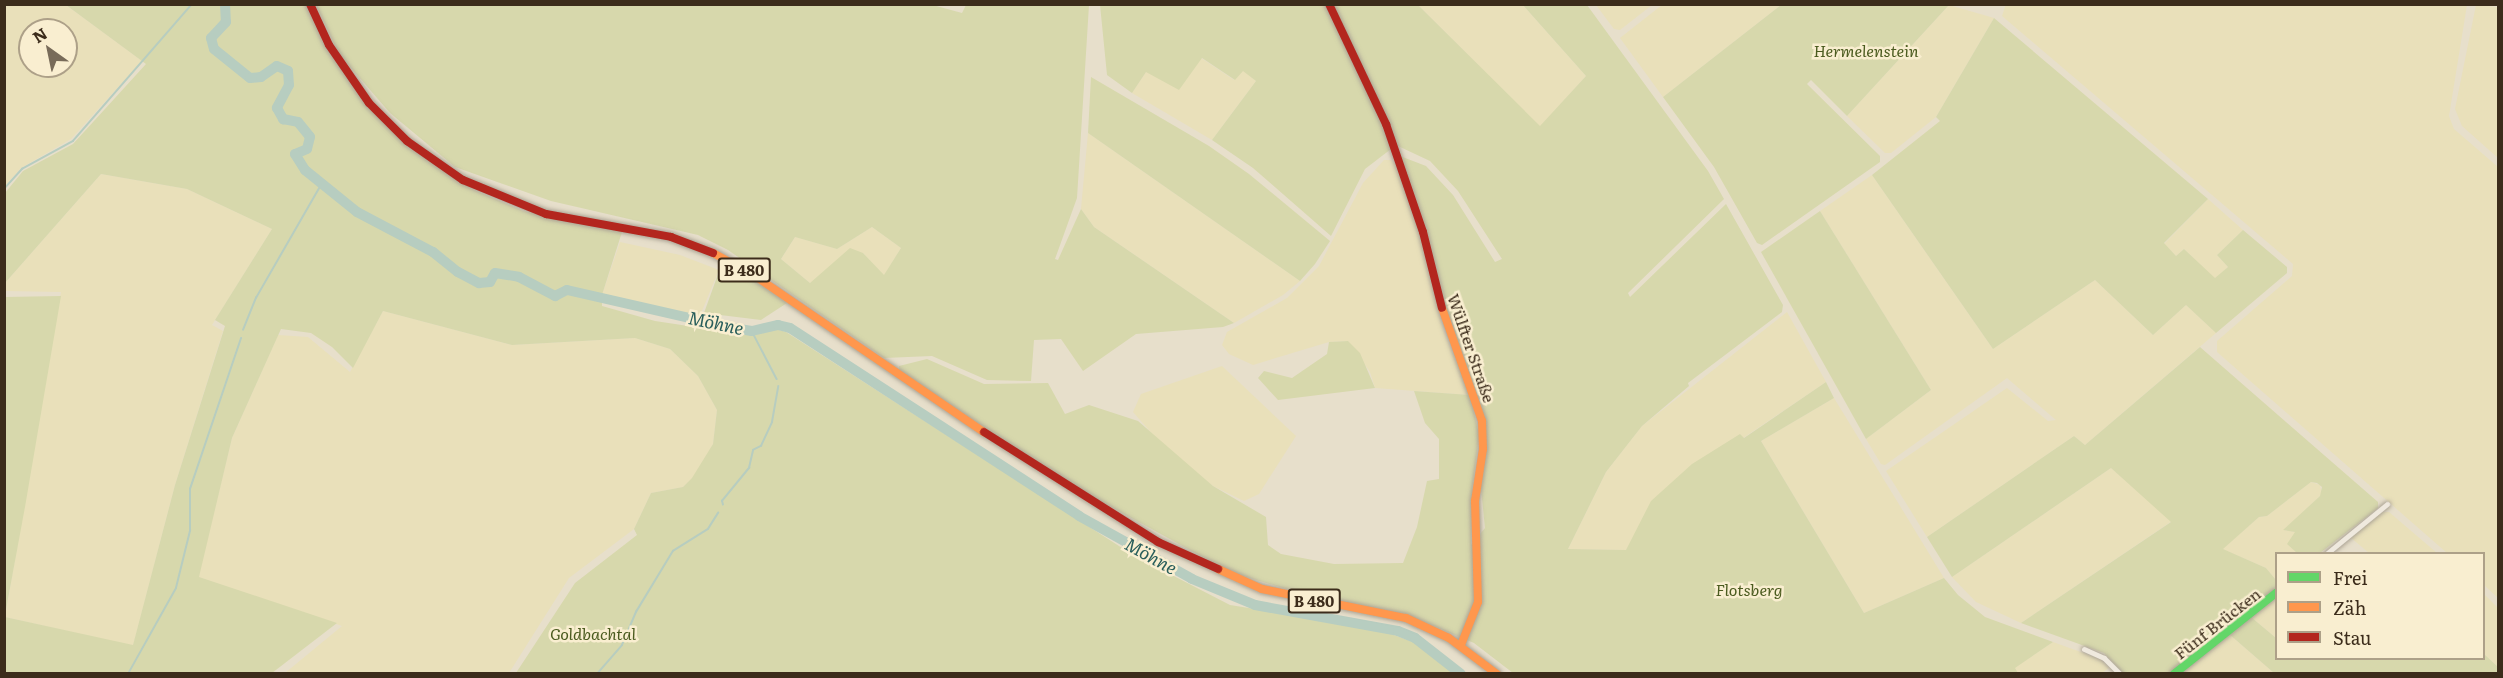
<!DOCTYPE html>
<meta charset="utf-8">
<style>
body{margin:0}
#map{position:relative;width:2503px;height:678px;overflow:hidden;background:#e7dfcb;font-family:Literata,serif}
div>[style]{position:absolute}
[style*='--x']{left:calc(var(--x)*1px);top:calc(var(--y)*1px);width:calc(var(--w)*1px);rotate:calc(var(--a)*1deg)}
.farmland>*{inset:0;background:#e9e0ba}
.green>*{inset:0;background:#d7d8ac}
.stream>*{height:1.5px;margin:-0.75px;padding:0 0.75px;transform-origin:0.75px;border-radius:0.75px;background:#b7cdc0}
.river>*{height:10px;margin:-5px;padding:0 5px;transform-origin:5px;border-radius:5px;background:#b7cdc0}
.roads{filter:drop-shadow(0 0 2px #aca495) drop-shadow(0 0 2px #aca495)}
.street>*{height:5px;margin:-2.5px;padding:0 2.5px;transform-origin:2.5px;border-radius:2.5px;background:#efe9de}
.fast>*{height:8px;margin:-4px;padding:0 4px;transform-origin:4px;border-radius:4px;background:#63d668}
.slow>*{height:8px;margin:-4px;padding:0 4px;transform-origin:4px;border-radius:4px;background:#ff974d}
.jam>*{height:8px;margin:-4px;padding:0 4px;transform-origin:4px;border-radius:4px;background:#b3261e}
span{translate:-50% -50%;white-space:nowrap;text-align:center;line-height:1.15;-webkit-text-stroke:5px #f9eed0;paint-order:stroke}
.shield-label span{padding:2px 4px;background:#f9eed0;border:2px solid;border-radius:4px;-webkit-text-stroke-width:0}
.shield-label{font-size:15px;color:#3c2c1b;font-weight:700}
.park-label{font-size:16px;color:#4b5b1f;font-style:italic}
.street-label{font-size:16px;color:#3c2c1b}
.water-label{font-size:18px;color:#295e5b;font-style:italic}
.frame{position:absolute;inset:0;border:6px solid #3c2c1b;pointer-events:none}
.legend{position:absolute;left:2275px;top:552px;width:210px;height:108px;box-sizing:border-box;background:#f9eed0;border:2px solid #ada088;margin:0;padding:8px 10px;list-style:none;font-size:18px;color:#3c2c1b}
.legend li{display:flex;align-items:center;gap:12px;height:30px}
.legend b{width:30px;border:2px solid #ada088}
.north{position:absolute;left:18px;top:18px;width:60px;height:60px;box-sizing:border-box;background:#f9eed0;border:2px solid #ada088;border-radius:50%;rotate:327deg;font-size:16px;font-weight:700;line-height:24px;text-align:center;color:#3c2c1b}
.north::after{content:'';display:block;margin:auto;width:21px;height:27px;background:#786b59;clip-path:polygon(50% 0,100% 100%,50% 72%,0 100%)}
</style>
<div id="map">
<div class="farmland">
<div style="clip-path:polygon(2006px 4px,2467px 5px,2449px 116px,2454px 129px,2498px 167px,2498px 598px,2484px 585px,2484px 554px,2447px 553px,2217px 352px,2217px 341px,2292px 276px,2293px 264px,2002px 16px)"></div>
<div style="clip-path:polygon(evenodd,5px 5px,66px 5px,142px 61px,71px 139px,21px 168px,5px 186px,5px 5px,30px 30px,66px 30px,66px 66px,30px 66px,30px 30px)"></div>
<div style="clip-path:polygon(1418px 5px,1523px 5px,1586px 76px,1540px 127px)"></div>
<div style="clip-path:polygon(1596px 5px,1652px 5px,1620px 30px,1614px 29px)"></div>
<div style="clip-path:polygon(1662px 5px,1781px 5px,1663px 97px,1620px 38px)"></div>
<div style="clip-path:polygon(1949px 5px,1994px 18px,1936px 117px,1891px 153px,1885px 153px,1847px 116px)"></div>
<div style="clip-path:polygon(2476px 5px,2498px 7px,2498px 158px,2462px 126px,2455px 109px)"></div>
<div style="clip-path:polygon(1201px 58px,1234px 80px,1243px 70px,1256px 81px,1212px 140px,1132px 93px,1146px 72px)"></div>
<div style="clip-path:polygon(1088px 133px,1300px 281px,1283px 295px,1234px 323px,1094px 227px,1081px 209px)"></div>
<div style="clip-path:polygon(1384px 160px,1391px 160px,1396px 166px,1418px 230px,1443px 330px,1470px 395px,1375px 388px,1370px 372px,1348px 341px,1329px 342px,1253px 365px,1229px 354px,1222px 345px,1227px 332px,1287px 298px,1319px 266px,1363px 183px)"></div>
<div style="clip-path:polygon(101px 174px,187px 189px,272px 229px,212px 325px,223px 331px,175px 485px,133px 646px,5px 617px,61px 292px,5px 291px,5px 283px)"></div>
<div style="clip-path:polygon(1872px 175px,1993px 349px,2095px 280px,2153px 335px,2186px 305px,2216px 333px,2085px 445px,2074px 436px,1927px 537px,1886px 471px,2007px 388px,2048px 421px,2056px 420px,2007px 378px,1885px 465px,1881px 464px,1866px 439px,1931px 390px,1820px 211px)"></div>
<div style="clip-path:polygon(2208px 199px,2243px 230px,2217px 255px,2228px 267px,2215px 279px,2184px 249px,2176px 256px,2164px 244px)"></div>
<div style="clip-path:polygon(872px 227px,901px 248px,884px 276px,863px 253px,810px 283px,781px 259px,795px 237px,837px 249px)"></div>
<div style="clip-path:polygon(620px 242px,680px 255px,719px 270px,699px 318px,602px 295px)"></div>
<div style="clip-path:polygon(383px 311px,512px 345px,635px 338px,670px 349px,698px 376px,717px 410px,713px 444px,698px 473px,683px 487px,651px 493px,634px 529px,569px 578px,509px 673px,285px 673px,342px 626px,198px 577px,232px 438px,278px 335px,308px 337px,350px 372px)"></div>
<div style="clip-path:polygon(1787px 312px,1826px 382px,1687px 476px,1626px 550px,1568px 549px,1606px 472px,1642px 426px)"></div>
<div style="clip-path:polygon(1222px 366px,1296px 436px,1259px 494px,1244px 501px,1213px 486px,1162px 445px,1133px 412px,1141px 394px)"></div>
<div style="clip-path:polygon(1834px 398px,1944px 578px,1864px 613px,1761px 441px)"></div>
<div style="clip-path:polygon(2111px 468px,2172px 521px,2021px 623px,1976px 602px,1952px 577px)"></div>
<div style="clip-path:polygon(2311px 482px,2320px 485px,2322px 494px,2284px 530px,2296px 532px,2288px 544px,2297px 553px,2276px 554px,2276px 580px,2266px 568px,2222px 549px,2259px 517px,2267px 516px)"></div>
<div style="clip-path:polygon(2382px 512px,2389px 512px,2437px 553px,2369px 553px,2350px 537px)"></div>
<div style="clip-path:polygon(2484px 594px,2498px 608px,2498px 667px,2484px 654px)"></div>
<div style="clip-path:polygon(2276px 596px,2276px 638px,2251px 617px)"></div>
<div style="clip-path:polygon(2229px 634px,2274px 673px,2180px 674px)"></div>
<div style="clip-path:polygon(2053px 642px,2100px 659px,2109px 668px,2102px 673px,2018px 674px,2014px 668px)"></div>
</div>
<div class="green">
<div style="clip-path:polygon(evenodd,929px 4px,962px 13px,966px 5px,1089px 5px,1077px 198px,1055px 259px,1058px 260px,1081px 209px,1094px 227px,1234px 323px,1223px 327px,1136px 334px,1083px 371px,1061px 339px,1034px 340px,1031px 381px,987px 380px,932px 356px,884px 358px,728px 250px,698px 235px,551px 201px,455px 167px,390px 113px,339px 54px,316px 5px,929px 4px,872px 227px,901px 248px,884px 275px,863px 253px,850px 248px,810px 283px,781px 259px,795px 237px,837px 249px,872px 227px)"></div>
<div style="clip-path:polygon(66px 5px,306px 5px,326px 47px,366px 106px,440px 169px,474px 190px,523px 211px,622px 232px,602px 295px,602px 306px,655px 321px,708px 329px,742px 333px,772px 328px,786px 332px,1133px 555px,1230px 605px,1375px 628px,1432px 649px,1460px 673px,516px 673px,575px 583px,637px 535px,634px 529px,651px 493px,683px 487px,692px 478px,713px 444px,717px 410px,698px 376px,670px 349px,635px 338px,512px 345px,383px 311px,353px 368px,332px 347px,311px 333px,281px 329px,232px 438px,199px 577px,337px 623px,272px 673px,5px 673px,5px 617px,133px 645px,175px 485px,225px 326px,215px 320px,272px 229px,187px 189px,101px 174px,5px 283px,5px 193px,23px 171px,73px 144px,146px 64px)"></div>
<div style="clip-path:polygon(1100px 5px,1325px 5px,1382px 121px,1391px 149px,1365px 169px,1331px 236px,1253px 168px,1212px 140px,1256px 81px,1243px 71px,1235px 80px,1202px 58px,1179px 90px,1146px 72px,1132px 93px,1107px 75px)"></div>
<div style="clip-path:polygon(1333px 5px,1418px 5px,1540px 126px,1586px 76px,1523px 5px,1587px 5px,1708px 171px,1724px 199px,1628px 293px,1630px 297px,1726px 204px,1783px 305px,1782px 312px,1688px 383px,1689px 386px,1642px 426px,1606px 472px,1568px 549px,1626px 550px,1651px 501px,1692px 464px,1740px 434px,1744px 438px,1826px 382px,1834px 398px,1761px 441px,1864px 613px,1944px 578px,1958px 595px,1985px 617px,2053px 642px,2015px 668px,2018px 673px,1513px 673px,1474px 643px,1405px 614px,1306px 595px,1230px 572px,1064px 481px,899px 370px,899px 366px,927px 359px,984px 384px,1048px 383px,1065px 414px,1089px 405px,1138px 421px,1213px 486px,1266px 517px,1268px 545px,1281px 554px,1334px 564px,1403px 563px,1417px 527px,1427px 481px,1439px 479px,1439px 439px,1425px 423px,1414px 391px,1470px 395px,1479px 435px,1472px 491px,1471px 545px,1485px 528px,1480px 479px,1486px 449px,1484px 418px,1445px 312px,1430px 244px,1400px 156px,1426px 166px,1453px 195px,1495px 262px,1502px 259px,1458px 191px,1430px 161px,1398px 146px)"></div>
<div style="clip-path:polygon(1781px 5px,1949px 5px,1847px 116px,1811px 80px,1807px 84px,1880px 156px,1880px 162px,1762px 245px,1757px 243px,1714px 167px,1663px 97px)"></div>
<div style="clip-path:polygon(1994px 18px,2208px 199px,2164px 243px,2176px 256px,2184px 249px,2215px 278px,2228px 267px,2217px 255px,2243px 230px,2287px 267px,2287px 273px,2216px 333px,2186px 305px,2153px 335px,2095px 280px,1993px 349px,1872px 175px,1940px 121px,1936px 117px)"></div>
<div style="clip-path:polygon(1091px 77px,1209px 146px,1249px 174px,1330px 241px,1315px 264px,1300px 281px,1088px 133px)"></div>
<div style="clip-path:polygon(1820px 211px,1931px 390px,1866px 439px,1761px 252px)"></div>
<div style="clip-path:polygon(722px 263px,752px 279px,787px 303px,761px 320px,704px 313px)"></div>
<div style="clip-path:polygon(61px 296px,25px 507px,5px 615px,5px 297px)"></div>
<div style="clip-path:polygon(1348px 341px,1360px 353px,1375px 388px,1278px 400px,1258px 378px,1264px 371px,1292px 378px,1327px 354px,1329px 342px)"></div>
<div style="clip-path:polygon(2200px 347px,2378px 502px,2378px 508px,2320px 553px,2297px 553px,2287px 544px,2295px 532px,2283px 530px,2320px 496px,2322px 487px,2317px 483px,2311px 482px,2267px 516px,2259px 517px,2223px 549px,2266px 568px,2276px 580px,2276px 588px,2169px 673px,2123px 673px,2104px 653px,2021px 623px,2171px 522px,2111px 468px,1952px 577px,1927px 537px,2074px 436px,2085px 445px)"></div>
<div style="clip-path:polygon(2251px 617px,2276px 638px,2276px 658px,2484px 658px,2484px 654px,2498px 667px,2498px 673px,2274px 673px,2229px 634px)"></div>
</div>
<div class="stream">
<div style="--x:4;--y:189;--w:27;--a:-48"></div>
<div style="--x:22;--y:169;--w:58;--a:-28.8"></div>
<div style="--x:73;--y:141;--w:181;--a:-49"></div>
<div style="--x:243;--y:330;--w:35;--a:-68"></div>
<div style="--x:256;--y:298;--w:130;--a:-60.1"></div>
<div style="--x:752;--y:331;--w:54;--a:62.5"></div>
<div style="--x:723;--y:505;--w:4;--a:-104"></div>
<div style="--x:722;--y:501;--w:43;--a:-50.7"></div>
<div style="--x:749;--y:468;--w:18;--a:-77"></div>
<div style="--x:753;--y:450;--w:9;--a:-27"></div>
<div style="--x:761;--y:446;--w:26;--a:-65"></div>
<div style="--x:772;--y:422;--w:36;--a:-80"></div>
<div style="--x:128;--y:674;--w:98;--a:-60.8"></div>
<div style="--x:176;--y:588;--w:59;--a:-76.2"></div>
<div style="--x:190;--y:531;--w:42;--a:-90"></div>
<div style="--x:190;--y:489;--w:159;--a:-71.3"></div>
<div style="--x:597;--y:674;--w:38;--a:-49"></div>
<div style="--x:622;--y:645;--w:36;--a:-67"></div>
<div style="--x:636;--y:612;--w:71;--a:-58.8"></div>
<div style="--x:673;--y:551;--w:41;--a:-32.2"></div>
<div style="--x:708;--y:529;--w:19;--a:-58"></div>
</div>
<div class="river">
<div style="--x:225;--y:4;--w:18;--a:87"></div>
<div style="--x:226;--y:22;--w:22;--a:133"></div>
<div style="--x:211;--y:38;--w:11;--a:75"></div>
<div style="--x:214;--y:49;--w:46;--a:38.9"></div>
<div style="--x:250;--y:78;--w:11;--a:-5"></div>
<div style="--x:261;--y:77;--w:19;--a:-35"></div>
<div style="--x:277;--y:66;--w:12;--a:24"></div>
<div style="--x:288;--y:71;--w:14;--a:86"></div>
<div style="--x:289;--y:85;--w:26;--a:118"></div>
<div style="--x:277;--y:108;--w:13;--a:61"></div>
<div style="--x:283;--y:119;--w:15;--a:11"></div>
<div style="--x:298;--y:122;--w:19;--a:51"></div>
<div style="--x:310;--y:137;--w:12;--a:104"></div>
<div style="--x:307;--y:149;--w:13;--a:157"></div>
<div style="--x:295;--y:154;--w:19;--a:58"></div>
<div style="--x:305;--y:170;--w:67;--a:38.9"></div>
<div style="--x:357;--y:212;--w:86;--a:27.8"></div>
<div style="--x:433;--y:252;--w:32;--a:39"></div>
<div style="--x:458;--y:272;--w:24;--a:28"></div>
<div style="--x:479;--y:283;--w:11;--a:-5"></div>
<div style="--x:490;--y:282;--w:10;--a:-61"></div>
<div style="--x:495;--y:273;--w:24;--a:9"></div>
<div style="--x:519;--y:277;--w:41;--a:27.8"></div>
<div style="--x:555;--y:296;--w:13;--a:-27"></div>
<div style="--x:567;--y:290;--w:170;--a:12.9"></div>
<div style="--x:733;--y:328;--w:19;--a:9"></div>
<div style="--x:752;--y:331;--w:27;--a:-13"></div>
<div style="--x:778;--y:325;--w:12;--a:14"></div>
<div style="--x:790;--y:328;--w:345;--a:33"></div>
<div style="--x:1079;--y:516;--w:129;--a:29.1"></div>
<div style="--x:1192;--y:579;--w:68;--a:22.4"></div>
<div style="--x:1255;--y:605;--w:145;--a:10.3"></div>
<div style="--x:1398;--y:631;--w:18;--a:22"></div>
<div style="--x:1415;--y:638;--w:58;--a:38"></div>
</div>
<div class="roads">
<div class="street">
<div style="--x:2326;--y:554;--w:79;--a:-39.3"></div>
<div style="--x:2084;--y:649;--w:22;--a:24"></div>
<div style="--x:2104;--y:658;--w:23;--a:45"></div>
</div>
<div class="fast">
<div style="--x:2174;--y:674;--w:130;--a:-38.5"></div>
</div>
<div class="slow">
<div style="--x:713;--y:253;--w:48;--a:28.7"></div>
<div style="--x:755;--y:276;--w:277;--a:34.3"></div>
<div style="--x:1442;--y:308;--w:120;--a:70.5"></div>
<div style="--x:1482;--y:421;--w:28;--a:88"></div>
<div style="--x:1483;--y:449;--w:53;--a:98.7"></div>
<div style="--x:1475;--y:501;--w:101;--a:88.3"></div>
<div style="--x:1478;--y:602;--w:46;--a:111.6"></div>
<div style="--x:1218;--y:569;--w:48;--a:24.4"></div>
<div style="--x:1262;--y:589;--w:147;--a:11.4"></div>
<div style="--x:1406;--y:618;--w:47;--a:24.9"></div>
<div style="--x:1449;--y:638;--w:60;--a:36.9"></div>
</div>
<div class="jam">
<div style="--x:310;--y:4;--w:45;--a:65.1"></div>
<div style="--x:329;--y:45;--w:70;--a:55.4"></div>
<div style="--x:369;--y:103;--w:54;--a:45"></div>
<div style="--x:407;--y:141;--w:68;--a:34.9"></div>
<div style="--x:463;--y:180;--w:90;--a:22.3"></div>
<div style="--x:546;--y:214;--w:127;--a:10.4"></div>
<div style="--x:671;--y:237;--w:45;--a:20.9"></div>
<div style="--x:1329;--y:4;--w:133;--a:64.6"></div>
<div style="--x:1386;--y:124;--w:114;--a:71.1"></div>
<div style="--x:1423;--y:232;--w:78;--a:76"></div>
<div style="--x:984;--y:432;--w:206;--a:32.3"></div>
<div style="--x:1158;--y:542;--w:66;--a:24.2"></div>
</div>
</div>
<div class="shield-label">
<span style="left:744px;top:270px">B 480</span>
<span style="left:1314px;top:601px">B 480</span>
</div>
<div class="park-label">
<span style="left:1866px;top:50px">Hermelenstein</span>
<span style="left:1749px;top:589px">Flotsberg</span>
<span style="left:593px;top:633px">Goldbachtal</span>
</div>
<div class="street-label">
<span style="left:1472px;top:348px;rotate:71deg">Wülfter Straße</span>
<span style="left:2217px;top:623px;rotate:-38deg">Fünf Brücken</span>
</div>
<div class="water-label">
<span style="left:716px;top:323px;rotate:12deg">Möhne</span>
<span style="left:1151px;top:556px;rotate:29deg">Möhne</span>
</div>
<div class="frame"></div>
<ul class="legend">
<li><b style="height:8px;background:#63d668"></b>Frei</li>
<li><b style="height:8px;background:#ff974d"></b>Zäh</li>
<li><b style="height:8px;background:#b3261e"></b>Stau</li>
</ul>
<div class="north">N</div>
</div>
